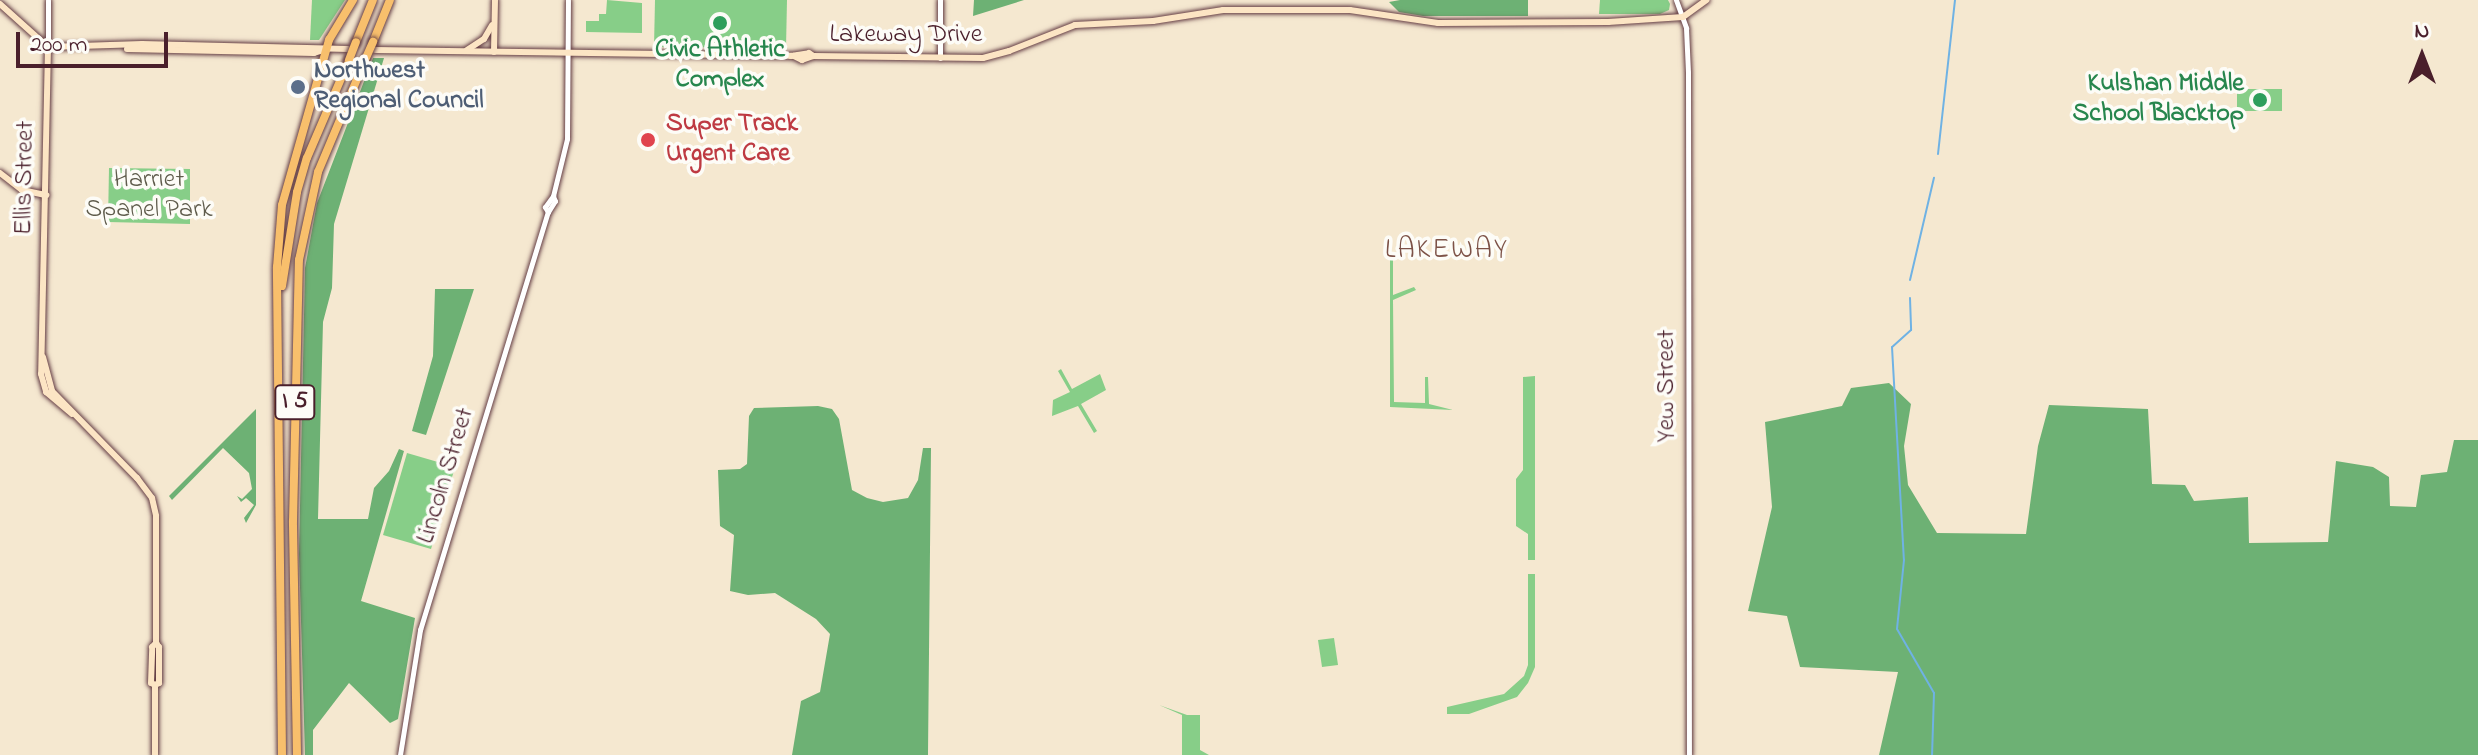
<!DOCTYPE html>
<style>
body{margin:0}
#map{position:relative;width:2478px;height:755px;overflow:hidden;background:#f5e8d0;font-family:"Indie Flower",sans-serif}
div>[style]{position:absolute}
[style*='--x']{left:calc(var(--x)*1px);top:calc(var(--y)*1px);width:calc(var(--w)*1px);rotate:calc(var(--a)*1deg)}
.green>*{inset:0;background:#87ce88}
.forest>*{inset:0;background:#6db174}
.stream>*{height:2px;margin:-1px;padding:0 1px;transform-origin:1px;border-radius:1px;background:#6fb2e4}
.roads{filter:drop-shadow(0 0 2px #643d44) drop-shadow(0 0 2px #643d44)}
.tertiary>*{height:5px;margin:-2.5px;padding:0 2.5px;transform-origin:2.5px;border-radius:2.5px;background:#fff}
.secondary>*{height:6px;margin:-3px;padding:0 3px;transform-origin:3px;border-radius:3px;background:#fce5c4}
.motorway>*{height:8px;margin:-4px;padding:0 4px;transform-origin:4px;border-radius:4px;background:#f8bf6c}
.bridges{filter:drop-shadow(0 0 2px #643d44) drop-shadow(0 0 2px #643d44)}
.motorway-bridge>*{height:8px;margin:-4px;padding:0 4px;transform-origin:4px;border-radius:4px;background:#f8bf6c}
.dots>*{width:22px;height:22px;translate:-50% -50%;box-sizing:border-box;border:4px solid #fdfcf7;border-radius:50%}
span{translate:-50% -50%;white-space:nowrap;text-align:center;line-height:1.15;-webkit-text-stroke:7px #fdfcf7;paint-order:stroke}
.shield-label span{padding:2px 6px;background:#fdfcf7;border:2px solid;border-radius:6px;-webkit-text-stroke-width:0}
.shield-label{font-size:24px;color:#4a1f2b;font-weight:700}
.street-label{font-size:26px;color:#4a1f2b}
.leisure-label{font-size:26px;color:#27864d;font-weight:700}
.right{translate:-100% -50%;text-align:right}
.service-label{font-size:26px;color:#4e5e75;font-weight:700}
.left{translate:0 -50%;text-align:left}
.health-label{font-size:26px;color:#be3a42;font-weight:700}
.park-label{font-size:26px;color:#5f5c4c}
.neighbourhood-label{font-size:28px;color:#7d5247;letter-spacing:2px}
.north{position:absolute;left:2382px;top:16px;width:80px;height:80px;-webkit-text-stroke:6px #fdfcf7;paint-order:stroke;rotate:0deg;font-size:22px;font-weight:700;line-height:32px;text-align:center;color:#4a1f2b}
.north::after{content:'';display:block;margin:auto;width:28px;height:36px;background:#4a1f2b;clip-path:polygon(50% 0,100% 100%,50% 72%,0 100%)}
.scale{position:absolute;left:16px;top:32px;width:152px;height:36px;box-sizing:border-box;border:4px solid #4a1f2b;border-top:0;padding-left:10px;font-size:24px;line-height:28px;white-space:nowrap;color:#4a1f2b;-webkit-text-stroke:6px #fdfcf7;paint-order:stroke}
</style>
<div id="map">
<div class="green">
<div style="clip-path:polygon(312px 0,345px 0,319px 40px,310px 40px)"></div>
<div style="clip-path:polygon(607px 0,642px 3px,642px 33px,586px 32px,586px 21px,599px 21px,599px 14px,606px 14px)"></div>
<div style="clip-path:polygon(655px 0,787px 0,786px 48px,654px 47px)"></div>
<div style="clip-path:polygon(1600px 0,1668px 0,1670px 4px,1669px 10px,1660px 14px,1599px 14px)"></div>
<div style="clip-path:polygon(2237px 89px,2282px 89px,2282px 111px,2237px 111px)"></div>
<div style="clip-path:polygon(109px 168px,190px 169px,190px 224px,108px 222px)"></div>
<div style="clip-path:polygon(1390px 255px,1398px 255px,1393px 260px,1393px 295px,1414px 287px,1416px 290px,1393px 300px,1394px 402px,1425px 403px,1425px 377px,1428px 377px,1429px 404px,1453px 410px,1390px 407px)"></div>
<div style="clip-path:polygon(1061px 369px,1072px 389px,1100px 374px,1106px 390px,1081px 404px,1097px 431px,1094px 433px,1078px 406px,1052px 416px,1053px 400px,1070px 392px,1058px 371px)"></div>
<div style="clip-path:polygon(1535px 376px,1535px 560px,1528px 560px,1528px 534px,1516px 526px,1516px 479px,1523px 470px,1523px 377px)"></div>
<div style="clip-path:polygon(407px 453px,455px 467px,431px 549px,383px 535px)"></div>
<div style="clip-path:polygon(1528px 574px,1535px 574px,1535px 667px,1528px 683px,1517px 697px,1469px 714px,1447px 714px,1447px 707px,1504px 694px,1524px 676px,1528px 665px)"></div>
<div style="clip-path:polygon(1334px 638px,1338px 665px,1322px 667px,1318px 640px)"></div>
<div style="clip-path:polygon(1159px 705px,1187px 715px,1200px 715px,1200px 750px,1209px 755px,1182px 755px,1182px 715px)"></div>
</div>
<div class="forest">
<div style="clip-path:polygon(974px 0,1024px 0,973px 16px)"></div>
<div style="clip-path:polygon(1400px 0,1528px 0,1528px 16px,1423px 16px,1399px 12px,1389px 2px)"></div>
<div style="clip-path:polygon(373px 58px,384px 58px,334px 224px,332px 288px,323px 322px,318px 519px,368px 519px,374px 488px,389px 471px,399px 449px,404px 451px,361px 601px,415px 618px,398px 719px,390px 723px,349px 683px,313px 730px,313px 755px,305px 755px,299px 554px,305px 268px,317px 203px)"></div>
<div style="clip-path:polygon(435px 289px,474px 289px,426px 435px,412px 431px,433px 356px)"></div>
<div style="clip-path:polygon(1889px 383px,1911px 404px,1904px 446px,1908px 485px,1937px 533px,2026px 534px,2038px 446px,2049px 405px,2148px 409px,2152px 484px,2185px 485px,2194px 501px,2248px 497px,2249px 543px,2328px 542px,2336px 461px,2373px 467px,2389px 477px,2390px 506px,2416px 507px,2421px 475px,2447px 472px,2454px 440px,2478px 440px,2478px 755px,1879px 755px,1898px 672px,1800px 667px,1787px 616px,1748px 611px,1772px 507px,1765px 422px,1842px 406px,1851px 388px)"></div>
<div style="clip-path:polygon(818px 406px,832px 409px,839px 419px,852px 490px,867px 498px,883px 502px,908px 498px,918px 480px,923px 448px,931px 448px,928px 755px,792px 755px,801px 701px,820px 692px,830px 634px,816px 619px,775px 593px,748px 595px,730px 591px,734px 535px,720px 526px,718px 470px,740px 469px,747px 464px,749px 416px,754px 408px)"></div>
<div style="clip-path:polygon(256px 409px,256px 505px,246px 523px,244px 518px,254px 505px,246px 498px,241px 502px,237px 496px,242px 499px,252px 489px,249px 473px,223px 448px,172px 500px,169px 496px)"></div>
</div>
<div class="stream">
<div style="--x:1938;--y:154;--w:155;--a:-83.7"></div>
<div style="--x:1910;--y:280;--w:105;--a:-76.8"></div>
<div style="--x:1910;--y:298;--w:32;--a:88"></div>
<div style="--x:1911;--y:330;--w:25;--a:138"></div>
<div style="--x:1892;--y:347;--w:213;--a:86.8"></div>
<div style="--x:1904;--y:560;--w:69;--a:95.8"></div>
<div style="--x:1897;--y:629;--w:74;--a:60"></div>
<div style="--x:1934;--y:693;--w:62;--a:91.8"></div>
</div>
<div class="roads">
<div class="tertiary">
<div style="--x:1676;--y:0;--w:30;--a:70"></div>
<div style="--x:1686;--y:28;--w:44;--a:87.4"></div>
<div style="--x:1688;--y:72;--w:683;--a:89.92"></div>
<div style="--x:48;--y:46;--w:46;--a:-90"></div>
<div style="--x:940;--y:58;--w:58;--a:-90"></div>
<div style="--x:548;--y:212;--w:6;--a:-121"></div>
<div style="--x:545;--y:207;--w:14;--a:-54"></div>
<div style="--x:400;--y:755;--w:127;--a:-80.9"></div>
<div style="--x:420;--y:630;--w:437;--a:-73"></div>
<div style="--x:548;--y:212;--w:13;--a:-58"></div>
<div style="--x:555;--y:201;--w:5;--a:-112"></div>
<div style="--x:553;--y:196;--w:59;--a:-76.2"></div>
<div style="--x:567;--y:139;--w:139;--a:-89.6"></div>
</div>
<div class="secondary">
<div style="--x:0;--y:4;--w:64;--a:41.9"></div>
<div style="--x:48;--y:47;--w:327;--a:91.2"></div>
<div style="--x:41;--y:374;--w:19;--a:74"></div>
<div style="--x:46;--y:392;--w:34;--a:40"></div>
<div style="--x:48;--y:47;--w:94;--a:-1.8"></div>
<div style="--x:142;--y:44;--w:206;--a:1.4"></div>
<div style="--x:127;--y:49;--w:187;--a:1.2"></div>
<div style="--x:314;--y:53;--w:14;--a:-17"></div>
<div style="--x:375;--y:50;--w:416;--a:0.8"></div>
<div style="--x:791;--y:56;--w:18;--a:-9"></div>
<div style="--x:809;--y:53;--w:5;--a:37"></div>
<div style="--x:467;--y:50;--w:20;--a:-33"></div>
<div style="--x:484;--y:39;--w:16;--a:-60"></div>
<div style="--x:494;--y:52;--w:52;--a:-88.9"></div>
<div style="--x:794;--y:56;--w:9;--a:27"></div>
<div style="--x:802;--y:60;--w:12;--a:-20"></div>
<div style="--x:813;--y:56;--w:170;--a:0.7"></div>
<div style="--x:983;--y:58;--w:27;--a:-15"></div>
<div style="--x:1009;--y:51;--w:71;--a:-21.5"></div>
<div style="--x:1075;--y:25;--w:78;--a:-2.9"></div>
<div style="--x:1153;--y:21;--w:71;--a:-8.9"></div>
<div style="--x:1223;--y:10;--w:127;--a:0"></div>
<div style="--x:1350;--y:10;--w:89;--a:8.4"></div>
<div style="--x:1438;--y:23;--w:170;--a:-0.3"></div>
<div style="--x:1608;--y:22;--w:75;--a:-3.8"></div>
<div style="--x:1683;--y:17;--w:29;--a:-36"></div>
<div style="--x:0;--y:173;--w:28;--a:38"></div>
<div style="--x:22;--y:190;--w:25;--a:12"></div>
<div style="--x:43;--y:357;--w:35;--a:75"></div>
<div style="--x:52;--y:391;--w:122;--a:45.7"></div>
<div style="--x:137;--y:478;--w:25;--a:53"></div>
<div style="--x:152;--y:498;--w:18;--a:77"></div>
<div style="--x:156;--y:516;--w:127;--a:90"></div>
<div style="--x:156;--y:643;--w:5;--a:53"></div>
<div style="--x:159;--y:647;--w:36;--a:90"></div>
<div style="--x:159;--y:683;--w:4;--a:153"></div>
<div style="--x:155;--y:685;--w:70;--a:90"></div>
<div style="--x:155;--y:685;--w:4;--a:-153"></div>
<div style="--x:151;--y:683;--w:36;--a:-88"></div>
<div style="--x:152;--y:647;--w:6;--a:-45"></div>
</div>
<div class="motorway">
<div style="--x:356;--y:42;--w:45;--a:-68"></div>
<div style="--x:373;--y:42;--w:45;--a:-68"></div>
<div style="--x:282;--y:286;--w:95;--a:-80.9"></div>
<div style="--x:297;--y:192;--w:35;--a:-74"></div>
<div style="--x:307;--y:158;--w:107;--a:-66.8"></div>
<div style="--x:282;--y:755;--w:488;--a:-90.6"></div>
<div style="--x:277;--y:267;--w:62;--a:-85.4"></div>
<div style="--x:282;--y:205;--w:172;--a:-74.1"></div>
<div style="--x:329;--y:40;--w:47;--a:-59"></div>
<div style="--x:297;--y:755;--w:234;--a:-91"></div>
<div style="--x:293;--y:521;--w:261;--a:-88.7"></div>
<div style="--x:299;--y:260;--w:90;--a:-77.8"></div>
<div style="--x:318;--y:172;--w:121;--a:-67.2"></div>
</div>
</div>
<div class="bridges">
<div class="motorway-bridge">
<div style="--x:349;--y:60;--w:19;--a:-69"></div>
<div style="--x:365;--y:60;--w:20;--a:-66"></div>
</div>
</div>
<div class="dots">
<div style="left:720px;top:23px;background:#2e9e5b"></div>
<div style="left:298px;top:87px;background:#5c6f8a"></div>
<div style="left:2260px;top:100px;background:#2e9e5b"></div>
<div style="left:648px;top:140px;background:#e0444e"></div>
</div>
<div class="shield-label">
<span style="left:295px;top:402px">I 5</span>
</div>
<div class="street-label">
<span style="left:906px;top:36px">Lakeway Drive</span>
<span style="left:26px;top:178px;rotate:-89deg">Ellis Street</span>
<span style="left:1668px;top:386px;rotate:-90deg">Yew Street</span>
<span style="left:447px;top:476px;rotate:-73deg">Lincoln Street</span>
</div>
<div class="leisure-label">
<span style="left:720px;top:66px">Civic Athletic<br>Complex</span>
<span class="right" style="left:2244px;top:100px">Kulshan Middle<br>School Blacktop</span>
</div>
<div class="service-label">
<span class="left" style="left:314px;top:87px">Northwest<br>Regional Council</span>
</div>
<div class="health-label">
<span class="left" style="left:666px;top:140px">Super Track<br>Urgent Care</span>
</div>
<div class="park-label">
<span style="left:149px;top:196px">Harriet<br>Spanel Park</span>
</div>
<div class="neighbourhood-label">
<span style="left:1447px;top:251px">LAKEWAY</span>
</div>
<div class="north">N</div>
<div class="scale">200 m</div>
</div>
